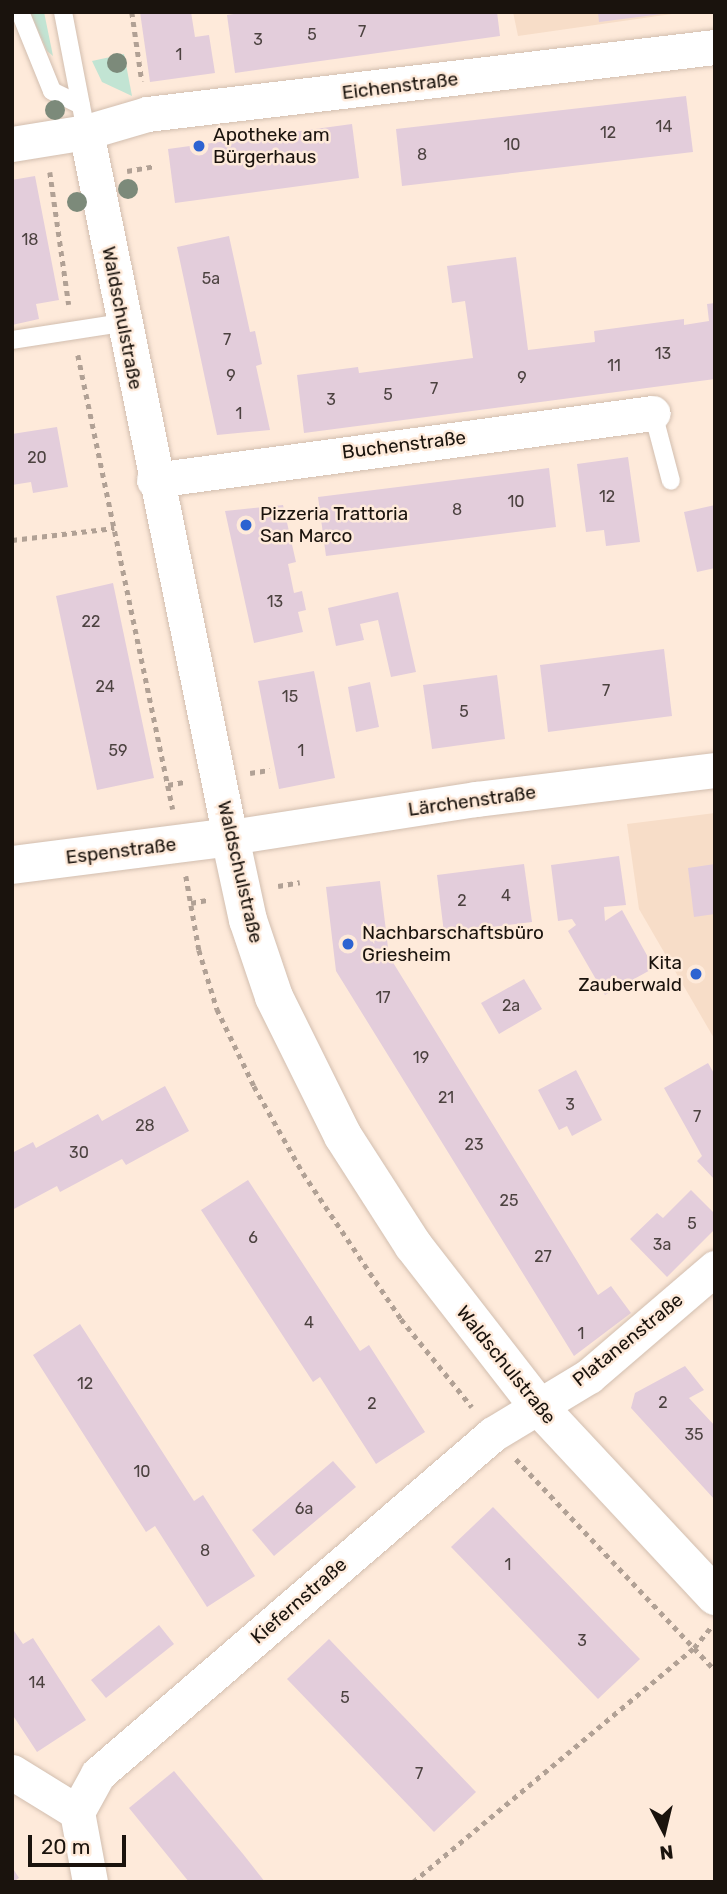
<!DOCTYPE html>
<meta charset="utf-8">
<style>
body{margin:0}
#map{position:relative;width:727px;height:1894px;overflow:hidden;background:#feeada;font-family:Rubik,sans-serif}
div>[style]{position:absolute}
[style*='--x']{left:calc(var(--x)*1px);top:calc(var(--y)*1px);width:calc(var(--w)*1px);rotate:calc(var(--a)*1deg)}
.built>*{inset:0;background:#f7ddc8}
.green>*{inset:0;background:#c2e4d3}
.building>*{inset:0;background:#e3cddb}
.path>*{height:4.5px;margin-top:-2.25px;transform-origin:0;background:repeating-linear-gradient(90deg,#b1a195 0 5px,transparent 0 10px)}
.roads{filter:drop-shadow(0 0 2px #d2beaf) drop-shadow(0 0 2px #d2beaf)}
.lane>*{height:18px;margin:-9px;padding:0 9px;transform-origin:9px;border-radius:9px;background:#fff}
.street>*{height:35px;margin:-17.5px;padding:0 17.5px;transform-origin:17.5px;border-radius:17.5px;background:#fff}
.secondary>*{height:38px;margin:-19px;padding:0 19px;transform-origin:19px;border-radius:19px;background:#fff}
.trees>*{width:20px;height:20px;margin:-10px;border-radius:50%;background:#7c8a7a}
.dots>*{width:19px;height:19px;translate:-50% -50%;box-sizing:border-box;border:4px solid #feeada;border-radius:50%}
span{translate:-50% -50%;white-space:nowrap;text-align:center;line-height:1.15;-webkit-text-stroke:5px #feeada;paint-order:stroke}
.number-label{font-size:16px;color:#4c4240}
.number-label span{-webkit-text-stroke-width:0}
.street-label{font-size:19px;color:#1a130d}
.poi-label{font-size:19px;color:#1a130d}
.left{translate:0 -50%;text-align:left}
.right{translate:-100% -50%;text-align:right}
.frame{position:absolute;inset:0;border:14px solid #1a130d;pointer-events:none}
.north{position:absolute;left:629px;top:1796px;width:70px;height:70px;-webkit-text-stroke:5px #feeada;paint-order:stroke;rotate:173deg;font-size:19px;font-weight:700;line-height:28px;text-align:center;color:#1a130d}
.north::after{content:'';display:block;margin:auto;width:24px;height:32px;background:#1a130d;clip-path:polygon(50% 0,100% 100%,50% 72%,0 100%)}
.scale{position:absolute;left:28px;top:1835px;width:98px;height:32px;box-sizing:border-box;border:4px solid #1a130d;border-top:0;padding-left:9px;font-size:21px;line-height:24px;white-space:nowrap;color:#1a130d;-webkit-text-stroke:5px #feeada;paint-order:stroke}
</style>
<div id="map">
<div class="built">
<div style="clip-path:polygon(513px 12px,686px 12px,518px 36px)"></div>
<div style="clip-path:polygon(715px 813px,715px 1040px,639px 909px,627px 824px)"></div>
</div>
<div class="green">
<div style="clip-path:polygon(30px 12px,44px 12px,53px 56px,47px 51px)"></div>
<div style="clip-path:polygon(124px 54px,132px 96px,102px 82px,92px 61px)"></div>
</div>
<div class="building">
<div style="clip-path:polygon(140px 12px,191px 12px,195px 37px,209px 35px,215px 73px,150px 82px)"></div>
<div style="clip-path:polygon(247px 12px,497px 12px,500px 36px,235px 73px,227px 15px)"></div>
<div style="clip-path:polygon(598px 12px,661px 12px,662px 14px,599px 22px)"></div>
<div style="clip-path:polygon(686px 96px,693px 152px,402px 186px,396px 129px)"></div>
<div style="clip-path:polygon(352px 124px,359px 178px,175px 203px,168px 149px)"></div>
<div style="clip-path:polygon(35px 176px,59px 300px,36px 304px,39px 319px,12px 325px,12px 180px)"></div>
<div style="clip-path:polygon(229px 236px,250px 332px,255px 331px,262px 364px,256px 366px,270px 430px,217px 435px,177px 247px)"></div>
<div style="clip-path:polygon(516px 257px,528px 350px,595px 342px,594px 331px,684px 319px,684px 325px,709px 321px,707px 304px,715px 303px,715px 379px,304px 433px,297px 375px,358px 367px,359px 373px,473px 358px,465px 301px,452px 303px,447px 266px)"></div>
<div style="clip-path:polygon(57px 427px,68px 487px,33px 493px,31px 482px,12px 485px,12px 434px)"></div>
<div style="clip-path:polygon(628px 457px,640px 542px,606px 546px,604px 530px,586px 532px,577px 464px)"></div>
<div style="clip-path:polygon(549px 468px,556px 527px,326px 556px,318px 497px)"></div>
<div style="clip-path:polygon(283px 505px,296px 562px,288px 564px,294px 593px,302px 591px,306px 610px,298px 612px,303px 632px,254px 643px,225px 511px)"></div>
<div style="clip-path:polygon(715px 505px,715px 568px,697px 572px,684px 512px)"></div>
<div style="clip-path:polygon(113px 583px,154px 778px,97px 790px,56px 596px)"></div>
<div style="clip-path:polygon(398px 592px,416px 672px,391px 677px,378px 620px,360px 624px,364px 640px,336px 646px,328px 608px)"></div>
<div style="clip-path:polygon(664px 649px,672px 716px,548px 732px,540px 665px)"></div>
<div style="clip-path:polygon(314px 671px,335px 778px,279px 789px,258px 681px)"></div>
<div style="clip-path:polygon(497px 675px,505px 739px,432px 749px,423px 685px)"></div>
<div style="clip-path:polygon(370px 682px,379px 727px,356px 732px,348px 687px)"></div>
<div style="clip-path:polygon(619px 856px,626px 905px,604px 907px,605px 921px,622px 910px,654px 968px,605px 995px,568px 931px,576px 925px,572px 919px,558px 921px,551px 865px)"></div>
<div style="clip-path:polygon(524px 864px,532px 922px,444px 933px,437px 875px)"></div>
<div style="clip-path:polygon(715px 864px,715px 914px,694px 917px,688px 868px)"></div>
<div style="clip-path:polygon(380px 881px,389px 956px,598px 1295px,611px 1286px,631px 1313px,574px 1356px,336px 971px,326px 887px)"></div>
<div style="clip-path:polygon(524px 979px,542px 1009px,499px 1034px,481px 1003px)"></div>
<div style="clip-path:polygon(708px 1063px,715px 1075px,715px 1180px,697px 1161px,702px 1156px,664px 1088px)"></div>
<div style="clip-path:polygon(576px 1070px,602px 1120px,572px 1136px,567px 1126px,559px 1130px,538px 1090px)"></div>
<div style="clip-path:polygon(165px 1086px,189px 1131px,126px 1165px,122px 1159px,60px 1192px,57px 1186px,12px 1210px,12px 1153px,33px 1142px,36px 1148px,98px 1114px,102px 1121px)"></div>
<div style="clip-path:polygon(248px 1180px,360px 1351px,369px 1345px,425px 1432px,376px 1464px,320px 1377px,313px 1382px,201px 1210px)"></div>
<div style="clip-path:polygon(691px 1190px,715px 1214px,715px 1229px,667px 1277px,630px 1239px,657px 1213px,663px 1218px)"></div>
<div style="clip-path:polygon(80px 1324px,194px 1501px,203px 1495px,255px 1576px,207px 1607px,155px 1526px,146px 1532px,33px 1355px)"></div>
<div style="clip-path:polygon(685px 1366px,704px 1390px,689px 1398px,715px 1426px,715px 1500px,631px 1408px,635px 1393px)"></div>
<div style="clip-path:polygon(333px 1461px,356px 1487px,274px 1556px,252px 1530px)"></div>
<div style="clip-path:polygon(493px 1507px,640px 1659px,598px 1699px,451px 1547px)"></div>
<div style="clip-path:polygon(159px 1625px,174px 1644px,106px 1698px,91px 1680px)"></div>
<div style="clip-path:polygon(12px 1628px,23px 1644px,33px 1638px,86px 1720px,37px 1752px,12px 1714px)"></div>
<div style="clip-path:polygon(329px 1639px,476px 1792px,434px 1832px,287px 1679px)"></div>
<div style="clip-path:polygon(174px 1771px,243px 1854px,265px 1882px,189px 1882px,129px 1808px)"></div>
<div style="clip-path:polygon(12px 1867px,19px 1878px,13px 1882px,12px 1882px)"></div>
</div>
<div class="path">
<div style="--x:132;--y:12;--w:70;--a:81.8"></div>
<div style="--x:127;--y:171;--w:28;--a:-10"></div>
<div style="--x:50;--y:172;--w:134;--a:81.9"></div>
<div style="--x:78;--y:355;--w:464;--a:78.2"></div>
<div style="--x:12;--y:540;--w:103;--a:-6.7"></div>
<div style="--x:250;--y:773;--w:20;--a:-9"></div>
<div style="--x:168;--y:785;--w:16;--a:-11"></div>
<div style="--x:186;--y:876;--w:75;--a:80"></div>
<div style="--x:199;--y:950;--w:62;--a:73"></div>
<div style="--x:217;--y:1009;--w:85;--a:64.3"></div>
<div style="--x:254;--y:1086;--w:100;--a:60.6"></div>
<div style="--x:303;--y:1173;--w:176;--a:56.1"></div>
<div style="--x:401;--y:1319;--w:113;--a:51.1"></div>
<div style="--x:278;--y:886;--w:22;--a:-10"></div>
<div style="--x:191;--y:903;--w:16;--a:-11"></div>
<div style="--x:516;--y:1459;--w:290;--a:46.7"></div>
<div style="--x:413;--y:1882;--w:366;--a:-39.8"></div>
<div style="--x:694;--y:1648;--w:26;--a:-51"></div>
</div>
<div class="roads">
<div class="lane">
<div style="--x:20;--y:12;--w:85;--a:67.9"></div>
<div style="--x:52;--y:91;--w:32;--a:26"></div>
<div style="--x:63;--y:12;--w:122;--a:79.1"></div>
<div style="--x:12;--y:340;--w:111;--a:-8.8"></div>
<div style="--x:653;--y:413;--w:70;--a:75.2"></div>
</div>
<div class="street">
<div style="--x:86;--y:132;--w:720;--a:78.46"></div>
<div style="--x:230;--y:837;--w:249;--a:-8.8"></div>
<div style="--x:476;--y:799;--w:241;--a:-6.9"></div>
<div style="--x:12;--y:144;--w:75;--a:-9.2"></div>
<div style="--x:86;--y:132;--w:64;--a:-16.4"></div>
<div style="--x:147;--y:114;--w:572;--a:-6.73"></div>
<div style="--x:154;--y:480;--w:503;--a:-7.65"></div>
<div style="--x:12;--y:1772;--w:76;--a:31.6"></div>
<div style="--x:90;--y:1882;--w:71;--a:-100.5"></div>
<div style="--x:77;--y:1812;--w:43;--a:-61.1"></div>
<div style="--x:98;--y:1774;--w:521;--a:-40.72"></div>
<div style="--x:493;--y:1434;--w:112;--a:-31.1"></div>
<div style="--x:589;--y:1376;--w:166;--a:-40.6"></div>
</div>
<div class="secondary">
<div style="--x:12;--y:865;--w:220;--a:-7.3"></div>
<div style="--x:230;--y:837;--w:85;--a:77.8"></div>
<div style="--x:248;--y:920;--w:81;--a:71.3"></div>
<div style="--x:274;--y:997;--w:155;--a:63.6"></div>
<div style="--x:343;--y:1136;--w:130;--a:57.3"></div>
<div style="--x:413;--y:1245;--w:204;--a:52.2"></div>
<div style="--x:538;--y:1406;--w:260;--a:47"></div>
</div>
</div>
<div class="trees">
<div style="left:117px;top:63px"></div>
<div style="left:55px;top:110px"></div>
<div style="left:128px;top:189px"></div>
<div style="left:77px;top:202px"></div>
</div>
<div class="dots">
<div style="left:199px;top:146px;background:#2d63d1"></div>
<div style="left:246px;top:525px;background:#2d63d1"></div>
<div style="left:348px;top:944px;background:#2d63d1"></div>
<div style="left:696px;top:974px;background:#2d63d1"></div>
</div>
<div class="number-label">
<span style="left:362px;top:32px">7</span>
<span style="left:312px;top:35px">5</span>
<span style="left:258px;top:40px">3</span>
<span style="left:179px;top:55px">1</span>
<span style="left:664px;top:127px">14</span>
<span style="left:608px;top:133px">12</span>
<span style="left:512px;top:145px">10</span>
<span style="left:422px;top:155px">8</span>
<span style="left:30px;top:240px">18</span>
<span style="left:211px;top:279px">5a</span>
<span style="left:227px;top:340px">7</span>
<span style="left:663px;top:354px">13</span>
<span style="left:614px;top:366px">11</span>
<span style="left:231px;top:376px">9</span>
<span style="left:522px;top:378px">9</span>
<span style="left:434px;top:389px">7</span>
<span style="left:388px;top:395px">5</span>
<span style="left:331px;top:400px">3</span>
<span style="left:239px;top:414px">1</span>
<span style="left:37px;top:458px">20</span>
<span style="left:607px;top:497px">12</span>
<span style="left:516px;top:502px">10</span>
<span style="left:457px;top:510px">8</span>
<span style="left:275px;top:602px">13</span>
<span style="left:91px;top:622px">22</span>
<span style="left:105px;top:687px">24</span>
<span style="left:606px;top:691px">7</span>
<span style="left:290px;top:697px">15</span>
<span style="left:464px;top:712px">5</span>
<span style="left:118px;top:751px">59</span>
<span style="left:301px;top:751px">1</span>
<span style="left:506px;top:896px">4</span>
<span style="left:462px;top:901px">2</span>
<span style="left:383px;top:998px">17</span>
<span style="left:511px;top:1006px">2a</span>
<span style="left:421px;top:1058px">19</span>
<span style="left:446px;top:1098px">21</span>
<span style="left:570px;top:1105px">3</span>
<span style="left:697px;top:1117px">7</span>
<span style="left:145px;top:1126px">28</span>
<span style="left:474px;top:1145px">23</span>
<span style="left:79px;top:1153px">30</span>
<span style="left:509px;top:1201px">25</span>
<span style="left:692px;top:1224px">5</span>
<span style="left:253px;top:1238px">6</span>
<span style="left:662px;top:1245px">3a</span>
<span style="left:543px;top:1257px">27</span>
<span style="left:309px;top:1323px">4</span>
<span style="left:581px;top:1334px">1</span>
<span style="left:85px;top:1384px">12</span>
<span style="left:663px;top:1403px">2</span>
<span style="left:372px;top:1404px">2</span>
<span style="left:694px;top:1435px">35</span>
<span style="left:142px;top:1472px">10</span>
<span style="left:304px;top:1509px">6a</span>
<span style="left:205px;top:1551px">8</span>
<span style="left:508px;top:1565px">1</span>
<span style="left:582px;top:1641px">3</span>
<span style="left:37px;top:1683px">14</span>
<span style="left:345px;top:1698px">5</span>
<span style="left:419px;top:1774px">7</span>
</div>
<div class="street-label">
<span style="left:400px;top:86px;rotate:-7deg">Eichenstraße</span>
<span style="left:122px;top:318px;rotate:79deg">Waldschulstraße</span>
<span style="left:404px;top:445px;rotate:-7deg">Buchenstraße</span>
<span style="left:472px;top:801px;rotate:-8deg">Lärchenstraße</span>
<span style="left:121px;top:851px;rotate:-7deg">Espenstraße</span>
<span style="left:240px;top:872px;rotate:77deg">Waldschulstraße</span>
<span style="left:628px;top:1340px;rotate:-39deg">Platanenstraße</span>
<span style="left:506px;top:1365px;rotate:51deg">Waldschulstraße</span>
<span style="left:299px;top:1601px;rotate:-41deg">Kiefernstraße</span>
</div>
<div class="poi-label">
<span class="left" style="left:213px;top:146px">Apotheke am<br>Bürgerhaus</span>
<span class="left" style="left:260px;top:525px">Pizzeria Trattoria<br>San Marco</span>
<span class="left" style="left:362px;top:944px">Nachbarschaftsbüro<br>Griesheim</span>
<span class="right" style="left:682px;top:974px">Kita<br>Zauberwald</span>
</div>
<div class="frame"></div>
<div class="north">N</div>
<div class="scale">20 m</div>
</div>
